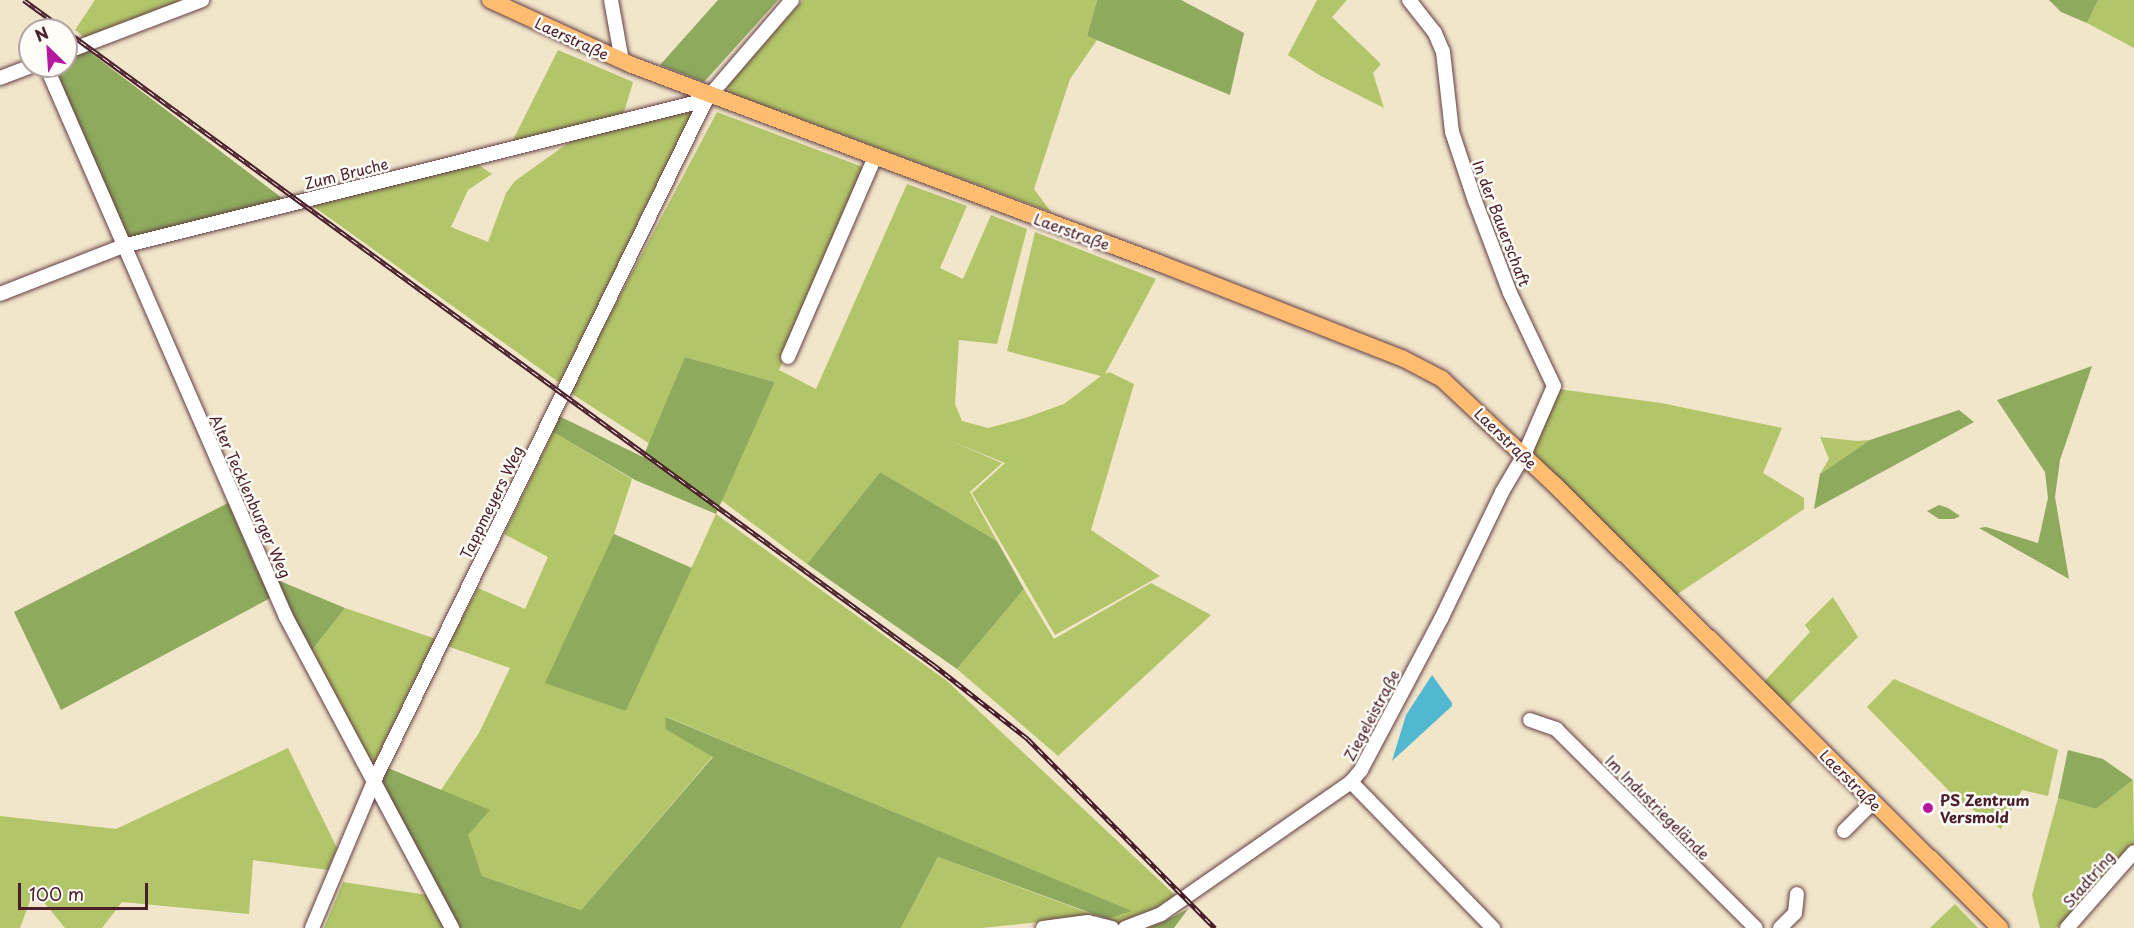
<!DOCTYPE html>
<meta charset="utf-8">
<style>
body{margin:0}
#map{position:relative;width:2134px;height:928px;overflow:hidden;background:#f1e5ca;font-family:"Playpen Sans",sans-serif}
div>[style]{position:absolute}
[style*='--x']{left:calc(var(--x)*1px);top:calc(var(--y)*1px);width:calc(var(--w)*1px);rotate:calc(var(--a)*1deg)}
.green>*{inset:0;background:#b2c569}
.forest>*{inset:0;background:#8daa5d}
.water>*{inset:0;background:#52b8d1}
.roads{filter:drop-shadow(0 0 2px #633d43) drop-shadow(0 0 2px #633d43)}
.minor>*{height:14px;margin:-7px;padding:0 7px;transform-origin:7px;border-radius:7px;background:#fff}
.major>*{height:16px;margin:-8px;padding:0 8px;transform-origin:8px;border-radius:8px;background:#fdbc70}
.rail>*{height:4.5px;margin-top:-2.25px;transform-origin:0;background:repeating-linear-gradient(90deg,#fdfcf7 0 7px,#4a1f2b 0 14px);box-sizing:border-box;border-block:2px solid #4a1f2b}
.dots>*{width:16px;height:16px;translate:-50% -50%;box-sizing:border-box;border:3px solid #fdfcf7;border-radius:50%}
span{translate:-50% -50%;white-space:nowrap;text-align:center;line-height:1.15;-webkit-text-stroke:5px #fdfcf7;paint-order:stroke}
.street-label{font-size:15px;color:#4a1f2b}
.poi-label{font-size:15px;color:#4a1f2b;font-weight:700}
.left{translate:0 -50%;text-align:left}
.north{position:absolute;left:18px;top:18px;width:60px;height:60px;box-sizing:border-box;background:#fdfcf7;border:2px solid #b5a4a5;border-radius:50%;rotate:335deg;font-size:16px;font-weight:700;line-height:24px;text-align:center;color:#4a1f2b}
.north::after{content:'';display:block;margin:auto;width:21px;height:27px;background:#b5179e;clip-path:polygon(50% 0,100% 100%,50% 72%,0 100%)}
.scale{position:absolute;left:18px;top:883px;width:130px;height:27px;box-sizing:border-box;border:3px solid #4a1f2b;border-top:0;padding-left:8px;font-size:18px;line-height:21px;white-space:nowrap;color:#4a1f2b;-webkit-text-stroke:4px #fdfcf7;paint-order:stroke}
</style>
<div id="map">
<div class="green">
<div style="clip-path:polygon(95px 0,192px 0,88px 40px,75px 30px)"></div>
<div style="clip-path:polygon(803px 0,1097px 0,1087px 36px,1097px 40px,1070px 79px,1034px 189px,1051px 212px,730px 93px,727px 84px)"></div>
<div style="clip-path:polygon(1317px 0,1347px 0,1332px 17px,1381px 64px,1373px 73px,1384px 108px,1319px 75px,1288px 55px)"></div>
<div style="clip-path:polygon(2098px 0,2134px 0,2134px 48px,2087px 23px)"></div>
<div style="clip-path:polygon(558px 50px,633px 82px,622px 119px,510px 146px)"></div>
<div style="clip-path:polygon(694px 110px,560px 383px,310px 204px,474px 162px,492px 174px,468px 190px,451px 227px,488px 242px,506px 193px,515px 181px,578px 136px)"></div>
<div style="clip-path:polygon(717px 112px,868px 169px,779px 370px,816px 389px,907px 184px,967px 206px,940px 268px,963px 279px,991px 215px,1027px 229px,997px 344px,959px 340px,955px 404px,962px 421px,988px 428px,1025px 418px,1064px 404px,1101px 376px,1007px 351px,1035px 232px,1156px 279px,1105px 374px,1109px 372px,1134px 384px,1091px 530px,1160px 576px,1055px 635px,972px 493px,1005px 463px,946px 439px,1002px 463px,970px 492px,997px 541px,880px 472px,807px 564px,721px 500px,775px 382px,685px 357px,650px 444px,569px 392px)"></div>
<div style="clip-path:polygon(1558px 389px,1661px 403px,1782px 428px,1763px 473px,1804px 498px,1804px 509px,1676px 595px,1532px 454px)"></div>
<div style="clip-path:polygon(553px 432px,632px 479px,614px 534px,626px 711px,716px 514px,947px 681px,1175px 895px,1152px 913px,1117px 924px,1107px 919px,1131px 911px,667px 717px,665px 729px,713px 756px,581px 910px,482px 876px,467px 835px,441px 790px,479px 733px,510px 668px,447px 646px,478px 588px,525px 609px,548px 557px,504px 534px)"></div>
<div style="clip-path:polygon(1820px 437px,1857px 441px,1870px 440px,1820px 474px,1829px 459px)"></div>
<div style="clip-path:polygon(1151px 583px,1211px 615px,1058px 756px,957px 669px,1024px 589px,1054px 639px)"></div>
<div style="clip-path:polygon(1833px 597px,1858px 637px,1788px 706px,1763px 683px,1810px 632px,1805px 625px)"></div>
<div style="clip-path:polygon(345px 608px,436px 639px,375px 761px,367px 762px,310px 653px)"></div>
<div style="clip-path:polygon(1894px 679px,2058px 750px,2048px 796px,2022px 790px,2001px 829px,1956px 798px,1867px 707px)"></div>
<div style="clip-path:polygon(288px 748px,337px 848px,328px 870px,253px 860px,249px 914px,122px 902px,102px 928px,65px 928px,34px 890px,20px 928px,0 928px,0 816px,116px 829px)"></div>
<div style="clip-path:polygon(2133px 780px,2134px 844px,2062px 924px,2056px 928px,2040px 928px,2032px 895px,2058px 798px,2096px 809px)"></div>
<div style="clip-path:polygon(938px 857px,1097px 916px,982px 928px,901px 928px)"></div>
<div style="clip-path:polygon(343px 882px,427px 895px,445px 928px,324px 928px)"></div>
<div style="clip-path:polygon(1955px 904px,1978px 928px,1930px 928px)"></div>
</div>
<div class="forest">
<div style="clip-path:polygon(718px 0,778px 0,704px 82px,660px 65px)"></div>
<div style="clip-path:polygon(1097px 0,1181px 0,1244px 33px,1230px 95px,1087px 36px)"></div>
<div style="clip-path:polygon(2049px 0,2098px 0,2087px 23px,2061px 12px)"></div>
<div style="clip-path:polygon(87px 50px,286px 201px,126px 241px,51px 66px,66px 66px,66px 58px)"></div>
<div style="clip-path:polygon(685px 357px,775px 382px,716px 514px,635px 480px,553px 432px,559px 416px,643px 457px)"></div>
<div style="clip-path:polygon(2092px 366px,2060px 460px,2055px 497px,2069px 579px,1979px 528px,1986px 527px,2038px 543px,2048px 498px,2045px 472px,1997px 400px)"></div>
<div style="clip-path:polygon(1959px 410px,1974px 422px,1814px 509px,1820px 474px,1870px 440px)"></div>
<div style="clip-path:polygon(880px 472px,997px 541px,1024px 589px,957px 669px,807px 564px)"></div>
<div style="clip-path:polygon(228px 503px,258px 572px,345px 608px,310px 653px,274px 596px,61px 710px,14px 612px)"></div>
<div style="clip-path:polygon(1939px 505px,1948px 508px,1960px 516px,1954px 519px,1939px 519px,1927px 511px)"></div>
<div style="clip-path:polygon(614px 534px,692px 568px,626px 711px,545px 683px)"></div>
<div style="clip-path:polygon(666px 717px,1132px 911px,1107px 919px,938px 857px,901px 928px,460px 928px,380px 782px,388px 768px,490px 810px,468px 835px,482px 876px,581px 910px,713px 757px,665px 729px)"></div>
<div style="clip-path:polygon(2068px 750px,2103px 759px,2133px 780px,2096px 809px,2058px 798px)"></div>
<div style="clip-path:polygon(1188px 909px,1174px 928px,1147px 928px,1163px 922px)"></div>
</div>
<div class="water">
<div style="clip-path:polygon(1432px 675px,1452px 703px,1452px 706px,1392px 761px,1406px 715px)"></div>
</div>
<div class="roads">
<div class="minor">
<div style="--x:611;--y:0;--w:62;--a:79.8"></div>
<div style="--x:66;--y:52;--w:146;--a:-20.9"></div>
<div style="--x:46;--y:66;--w:601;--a:66.46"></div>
<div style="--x:286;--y:617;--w:353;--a:61.9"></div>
<div style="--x:0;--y:78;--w:33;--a:-21"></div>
<div style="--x:0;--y:294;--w:132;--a:-21.3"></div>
<div style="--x:123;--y:246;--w:601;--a:-14.06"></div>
<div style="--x:788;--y:357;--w:218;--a:-66.5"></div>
<div style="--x:1530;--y:720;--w:28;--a:19"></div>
<div style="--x:1556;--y:729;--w:282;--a:44.9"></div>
<div style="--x:1351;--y:782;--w:204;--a:45.8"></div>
<div style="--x:1844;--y:831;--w:41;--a:-45"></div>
<div style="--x:312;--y:928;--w:160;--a:-67.1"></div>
<div style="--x:374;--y:781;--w:758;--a:-64.01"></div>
<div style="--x:706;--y:100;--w:132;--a:-49.3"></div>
<div style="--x:1043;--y:928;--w:45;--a:-7.6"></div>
<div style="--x:1088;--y:922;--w:25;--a:14"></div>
<div style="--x:1125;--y:928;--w:39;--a:-21"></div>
<div style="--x:1161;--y:914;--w:231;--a:-34.8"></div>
<div style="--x:1351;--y:782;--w:16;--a:-50"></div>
<div style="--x:1361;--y:770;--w:171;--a:-62.1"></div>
<div style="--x:1441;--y:619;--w:141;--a:-64.3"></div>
<div style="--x:1502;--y:492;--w:43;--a:-59.3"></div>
<div style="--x:1524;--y:455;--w:75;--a:-66.5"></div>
<div style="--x:1554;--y:386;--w:103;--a:-115.3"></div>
<div style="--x:1510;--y:293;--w:98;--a:-110.8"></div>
<div style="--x:1475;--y:201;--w:73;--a:-108.4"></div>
<div style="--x:1452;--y:132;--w:81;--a:-96.4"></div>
<div style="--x:1443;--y:52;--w:21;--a:-113"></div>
<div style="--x:1435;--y:33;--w:42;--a:-128.2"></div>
<div style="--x:1780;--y:928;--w:21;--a:-45"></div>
<div style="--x:1795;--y:913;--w:19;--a:-84"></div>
<div style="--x:2067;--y:928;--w:101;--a:-48.6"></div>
</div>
<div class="major">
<div style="--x:490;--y:0;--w:156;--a:24.6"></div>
<div style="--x:632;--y:65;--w:563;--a:20.59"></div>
<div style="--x:1159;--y:263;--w:261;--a:21.4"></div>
<div style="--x:1402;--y:358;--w:45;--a:27.7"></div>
<div style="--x:1442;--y:379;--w:155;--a:43.2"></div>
<div style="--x:1555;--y:485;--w:628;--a:44.87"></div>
</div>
</div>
<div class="rail">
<div style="--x:24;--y:0;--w:1127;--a:36.16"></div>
<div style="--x:934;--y:665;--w:120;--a:38.2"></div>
<div style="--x:1028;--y:739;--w:266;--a:45.3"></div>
</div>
<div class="dots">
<div style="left:1928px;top:808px;background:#b5179e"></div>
</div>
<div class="street-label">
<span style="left:572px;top:38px;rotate:25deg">Laerstraße</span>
<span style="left:346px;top:173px;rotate:-14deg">Zum Bruche</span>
<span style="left:1502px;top:223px;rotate:69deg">In der Bauerschaft</span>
<span style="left:1072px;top:231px;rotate:20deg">Laerstraße</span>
<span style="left:1506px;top:438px;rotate:44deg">Laerstraße</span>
<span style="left:251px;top:496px;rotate:66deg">Alter Tecklenburger Weg</span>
<span style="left:491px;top:502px;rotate:-64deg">Tappmeyers Weg</span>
<span style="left:1371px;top:715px;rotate:-62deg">Ziegeleistraße</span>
<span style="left:1851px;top:780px;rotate:45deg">Laerstraße</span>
<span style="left:1658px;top:807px;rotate:45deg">Im Industriegelände</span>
<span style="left:2088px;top:879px;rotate:-49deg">Stadtring</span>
</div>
<div class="poi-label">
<span class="left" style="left:1940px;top:808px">PS Zentrum<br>Versmold</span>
</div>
<div class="north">N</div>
<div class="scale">100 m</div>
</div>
